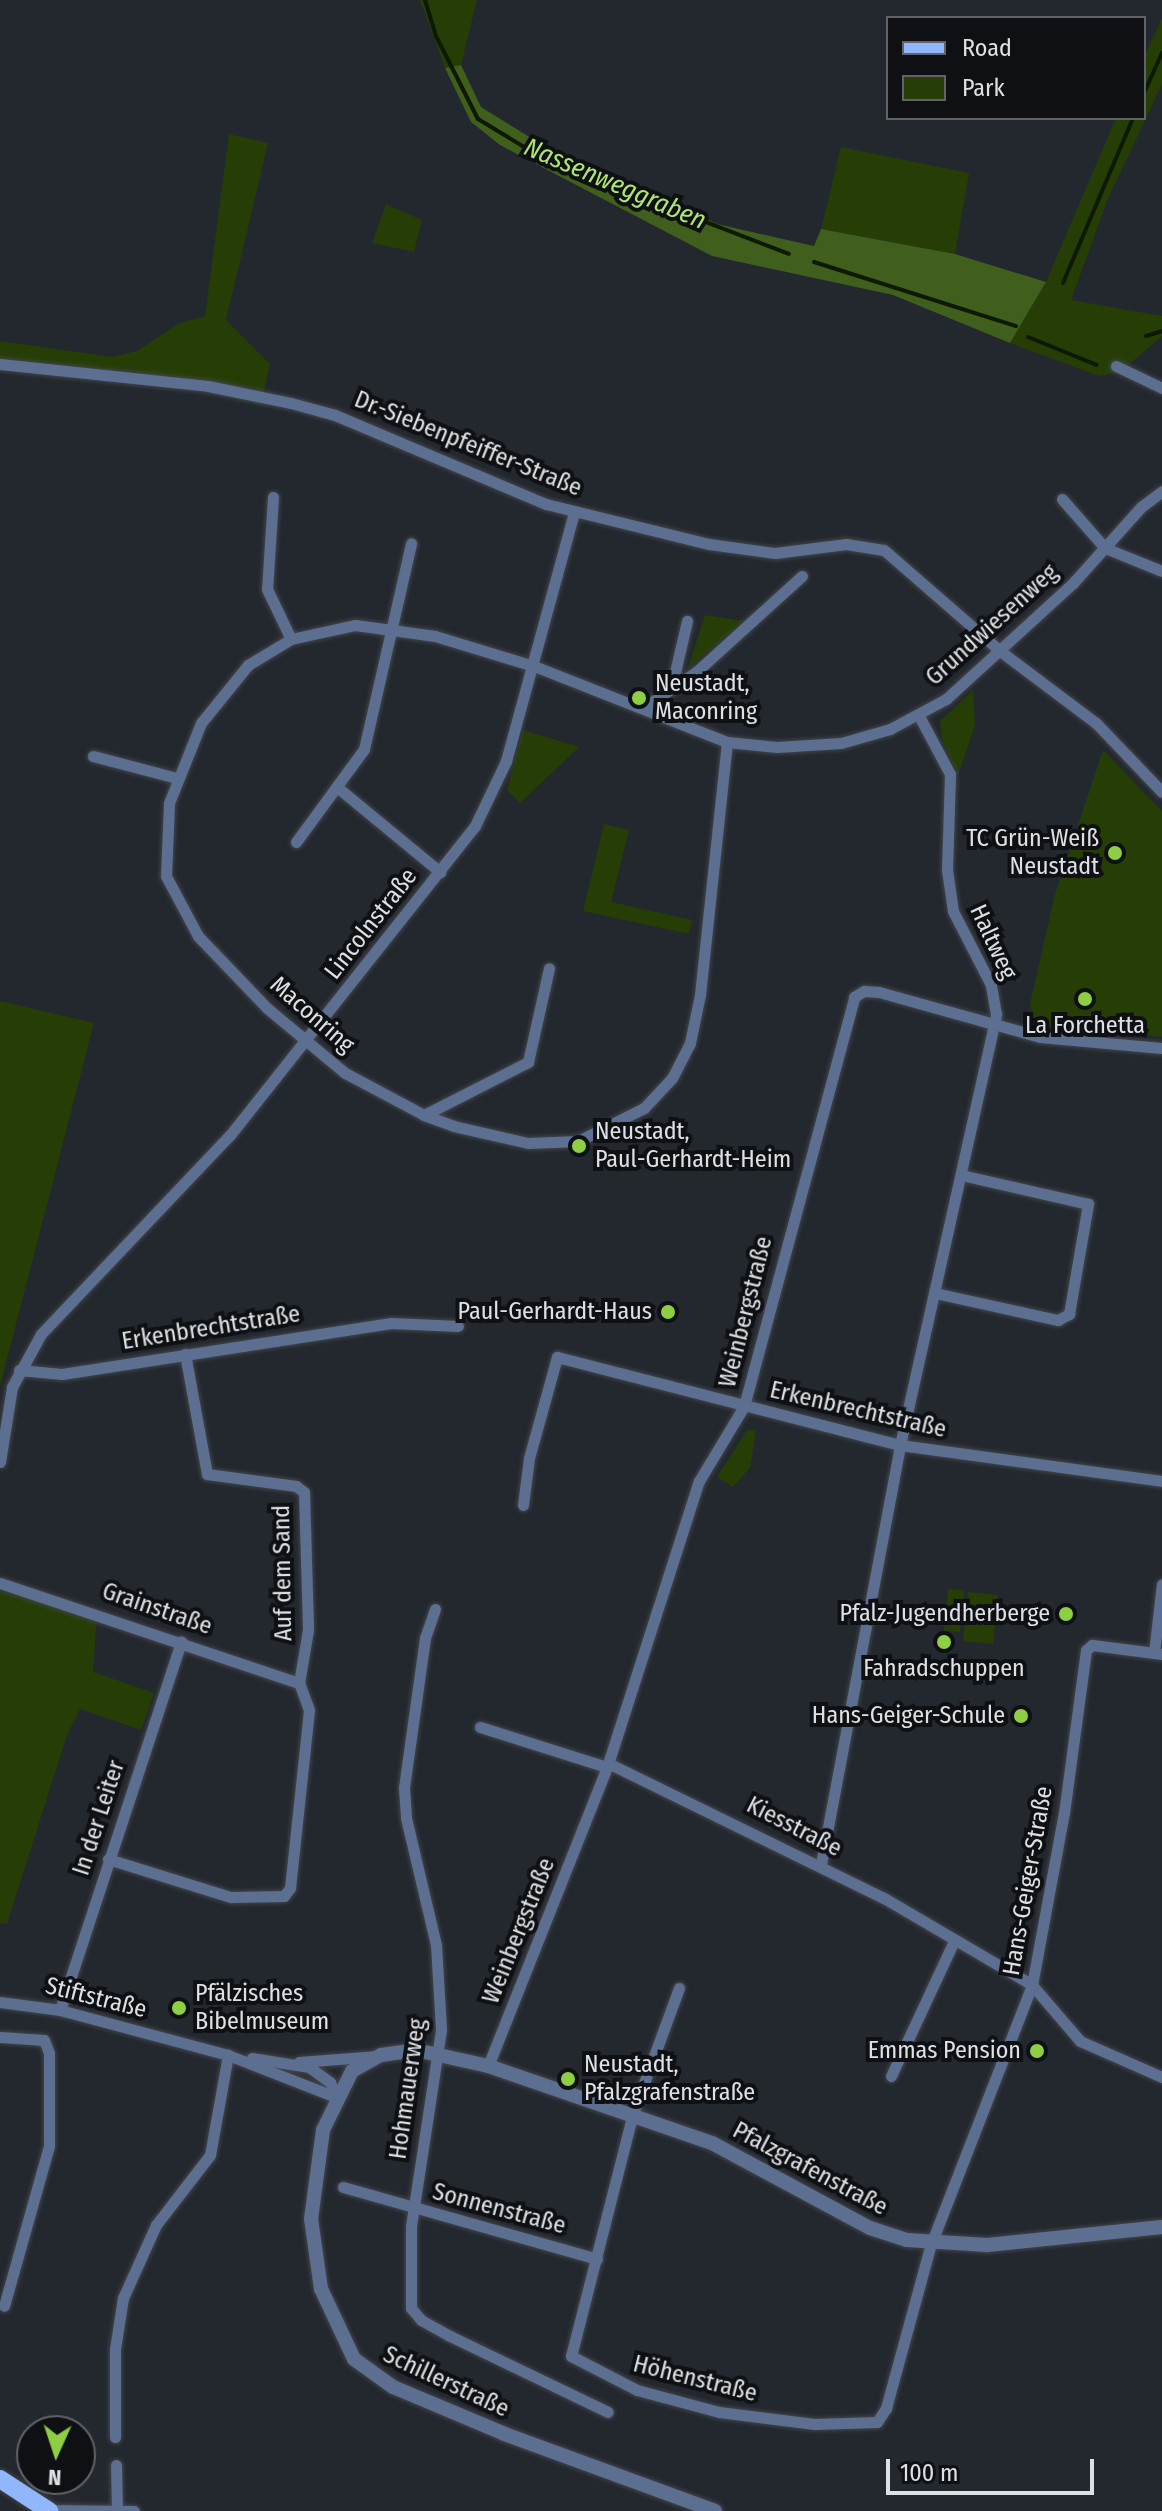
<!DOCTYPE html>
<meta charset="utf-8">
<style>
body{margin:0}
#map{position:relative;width:1162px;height:2511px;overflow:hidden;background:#23272e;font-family:"Fira Sans Condensed",sans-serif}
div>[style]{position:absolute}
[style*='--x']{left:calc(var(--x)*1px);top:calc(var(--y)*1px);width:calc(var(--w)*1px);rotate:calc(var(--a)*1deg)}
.green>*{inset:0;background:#263e06}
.forest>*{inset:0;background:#405f1c}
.stream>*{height:4px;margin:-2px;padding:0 2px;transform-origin:2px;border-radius:2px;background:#0d1a01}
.roads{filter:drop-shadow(0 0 2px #41454b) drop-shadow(0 0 2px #41454b)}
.minor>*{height:11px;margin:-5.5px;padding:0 5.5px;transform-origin:5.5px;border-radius:5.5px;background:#5c6f90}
.tertiary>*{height:14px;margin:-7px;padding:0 7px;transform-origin:7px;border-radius:7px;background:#5c6f90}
.primary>*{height:18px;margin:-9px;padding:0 9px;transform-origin:9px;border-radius:9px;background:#90b6fb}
.dots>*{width:22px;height:22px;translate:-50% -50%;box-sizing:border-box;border:4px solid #0e1013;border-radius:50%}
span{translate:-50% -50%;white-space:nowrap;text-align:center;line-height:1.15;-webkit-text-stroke:8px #0e1013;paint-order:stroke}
.street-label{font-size:24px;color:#dde0e5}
.poi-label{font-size:24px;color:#dde0e5}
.left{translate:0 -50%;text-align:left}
.right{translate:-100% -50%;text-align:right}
.water-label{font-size:26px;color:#aee674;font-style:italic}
.legend{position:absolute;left:886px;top:16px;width:260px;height:104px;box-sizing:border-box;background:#0e1013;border:2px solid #616367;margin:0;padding:10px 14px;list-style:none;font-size:24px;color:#dde0e5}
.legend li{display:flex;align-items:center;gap:16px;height:40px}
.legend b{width:40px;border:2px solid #616367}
.north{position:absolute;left:16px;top:2415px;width:80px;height:80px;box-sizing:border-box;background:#0e1013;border:2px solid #616367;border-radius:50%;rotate:183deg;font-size:22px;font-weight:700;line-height:32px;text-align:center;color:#dde0e5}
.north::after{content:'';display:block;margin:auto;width:28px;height:36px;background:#8ece43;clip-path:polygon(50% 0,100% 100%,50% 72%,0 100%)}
.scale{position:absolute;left:886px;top:2459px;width:208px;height:36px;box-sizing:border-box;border:4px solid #dde0e5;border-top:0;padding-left:10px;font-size:24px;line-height:28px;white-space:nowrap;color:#dde0e5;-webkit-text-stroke:6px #0e1013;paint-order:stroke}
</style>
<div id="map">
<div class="green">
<div style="clip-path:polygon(420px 0,477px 0,461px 65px,445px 68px)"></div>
<div style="clip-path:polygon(1162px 18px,1162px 84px,1107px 201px,1071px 300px,1162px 316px,1162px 336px,1120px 372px,1099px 376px,1010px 343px,1046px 282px,1116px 118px,1144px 118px,1144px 57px)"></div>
<div style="clip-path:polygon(229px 134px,268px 143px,226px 320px,270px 364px,261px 405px,148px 375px,0 360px,0 341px,112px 357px,137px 351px,180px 323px,205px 316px)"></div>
<div style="clip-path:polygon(841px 147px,969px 173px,955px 254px,821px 229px)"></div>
<div style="clip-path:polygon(386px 204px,422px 220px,414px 252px,372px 243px)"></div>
<div style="clip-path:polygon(705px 615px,744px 621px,688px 668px)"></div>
<div style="clip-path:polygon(973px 690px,975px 725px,958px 775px,942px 740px,940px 721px)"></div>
<div style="clip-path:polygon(523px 730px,579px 747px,520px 803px,507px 790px)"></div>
<div style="clip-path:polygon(1103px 750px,1162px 811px,1162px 1037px,1035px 1025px,1030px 1004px,1055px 894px)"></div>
<div style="clip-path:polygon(604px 824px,629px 830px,611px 902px,692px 920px,689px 934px,583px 911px)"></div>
<div style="clip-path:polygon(0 1001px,94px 1023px,0 1386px)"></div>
<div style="clip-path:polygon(747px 1430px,756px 1430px,750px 1468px,733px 1487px,717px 1477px)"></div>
<div style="clip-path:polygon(948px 1589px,964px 1590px,960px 1632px,944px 1631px)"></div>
<div style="clip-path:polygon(0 1591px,97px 1616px,93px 1672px,154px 1693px,141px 1730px,80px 1709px,67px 1735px,7px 1924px,0 1923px)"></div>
<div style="clip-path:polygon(968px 1592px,998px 1595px,993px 1644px,963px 1641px)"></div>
</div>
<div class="forest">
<div style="clip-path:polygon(461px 65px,481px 107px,552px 151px,717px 224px,814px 246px,821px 229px,955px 254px,1046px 282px,1010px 343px,893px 295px,712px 256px,500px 145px,471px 122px,445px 68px)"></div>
</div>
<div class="stream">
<div style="--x:425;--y:0;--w:38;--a:73"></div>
<div style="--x:436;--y:36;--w:93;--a:63.2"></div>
<div style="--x:478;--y:119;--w:81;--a:31.3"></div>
<div style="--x:547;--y:161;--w:259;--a:21"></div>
<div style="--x:1144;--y:93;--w:44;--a:-65.8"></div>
<div style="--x:814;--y:262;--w:212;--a:17.6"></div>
<div style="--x:1063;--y:283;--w:179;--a:-67"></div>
<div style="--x:1146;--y:336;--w:17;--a:-17"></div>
<div style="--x:1028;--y:337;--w:74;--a:22.1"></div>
</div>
<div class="roads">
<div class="minor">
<div style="--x:0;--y:364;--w:209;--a:6"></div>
<div style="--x:208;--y:386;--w:85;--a:11.6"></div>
<div style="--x:291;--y:403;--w:46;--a:15.3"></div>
<div style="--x:335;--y:415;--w:229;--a:22.9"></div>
<div style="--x:546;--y:504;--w:168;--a:13.8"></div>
<div style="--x:709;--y:544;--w:67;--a:7.8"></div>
<div style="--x:775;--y:553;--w:72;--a:-7.2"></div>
<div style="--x:846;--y:544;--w:38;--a:9"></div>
<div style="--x:884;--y:550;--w:154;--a:41"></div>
<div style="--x:1000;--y:651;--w:120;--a:36.9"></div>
<div style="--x:1096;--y:723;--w:95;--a:46.3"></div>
<div style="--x:1116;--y:366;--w:51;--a:25.6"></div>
<div style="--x:273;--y:497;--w:92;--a:93.7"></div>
<div style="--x:267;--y:589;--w:55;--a:64.4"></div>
<div style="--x:1062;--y:499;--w:65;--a:48.7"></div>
<div style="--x:1105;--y:548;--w:61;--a:22"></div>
<div style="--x:672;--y:685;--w:66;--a:-76.8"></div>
<div style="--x:643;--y:708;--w:64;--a:-34.2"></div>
<div style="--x:696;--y:672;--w:143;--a:-42.2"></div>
<div style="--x:727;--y:742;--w:254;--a:96.1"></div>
<div style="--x:700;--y:995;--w:49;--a:101.8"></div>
<div style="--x:690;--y:1043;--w:39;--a:117"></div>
<div style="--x:672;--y:1078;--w:41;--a:133"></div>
<div style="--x:644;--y:1108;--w:74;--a:153.4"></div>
<div style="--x:578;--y:1141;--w:50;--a:177.7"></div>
<div style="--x:528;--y:1143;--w:76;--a:-167.1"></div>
<div style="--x:454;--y:1126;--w:32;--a:-160"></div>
<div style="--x:424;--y:1115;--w:89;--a:-152"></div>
<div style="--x:345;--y:1073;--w:102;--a:-140.2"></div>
<div style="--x:267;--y:1008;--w:100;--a:-133.8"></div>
<div style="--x:198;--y:936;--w:68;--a:-118.1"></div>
<div style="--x:166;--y:876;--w:73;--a:-87.6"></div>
<div style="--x:169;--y:803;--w:86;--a:-68.2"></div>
<div style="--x:201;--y:723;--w:75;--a:-51"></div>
<div style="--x:248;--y:665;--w:50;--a:-31.2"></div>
<div style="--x:291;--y:639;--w:66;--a:-12.3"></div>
<div style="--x:355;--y:625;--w:81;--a:7.8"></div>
<div style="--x:435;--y:636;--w:103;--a:16.9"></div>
<div style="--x:534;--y:666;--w:207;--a:21.5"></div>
<div style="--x:727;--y:742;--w:50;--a:5.7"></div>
<div style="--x:777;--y:747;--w:64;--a:-3.6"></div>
<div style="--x:841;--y:743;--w:51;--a:-15.9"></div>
<div style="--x:890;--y:729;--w:64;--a:-28.2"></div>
<div style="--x:946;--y:699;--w:172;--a:-42.4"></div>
<div style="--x:1073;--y:583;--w:102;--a:-48.2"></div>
<div style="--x:1141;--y:507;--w:26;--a:-37"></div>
<div style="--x:93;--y:756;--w:87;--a:14.7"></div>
<div style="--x:337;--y:787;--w:134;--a:39.5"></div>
<div style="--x:296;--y:842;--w:115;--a:-53.8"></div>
<div style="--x:364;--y:749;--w:211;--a:-77.1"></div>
<div style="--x:424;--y:1115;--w:117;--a:-27"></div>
<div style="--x:528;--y:1062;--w:96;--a:-77.4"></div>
<div style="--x:935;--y:1293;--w:126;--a:12.4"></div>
<div style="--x:1058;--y:1320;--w:13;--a:-29"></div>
<div style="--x:1069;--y:1314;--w:112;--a:-80.2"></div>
<div style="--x:1088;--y:1204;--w:130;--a:-167.1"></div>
<div style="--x:185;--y:1354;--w:122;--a:79.6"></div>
<div style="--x:207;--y:1474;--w:90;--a:7.7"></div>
<div style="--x:296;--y:1486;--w:10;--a:37"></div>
<div style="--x:304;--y:1492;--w:138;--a:88.3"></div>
<div style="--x:308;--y:1630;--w:54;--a:99.6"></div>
<div style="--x:19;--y:1370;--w:43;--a:5.3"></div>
<div style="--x:62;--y:1374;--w:333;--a:-8.8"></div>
<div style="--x:391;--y:1323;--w:67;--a:2.6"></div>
<div style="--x:0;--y:1462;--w:76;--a:-80.9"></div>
<div style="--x:12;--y:1387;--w:60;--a:-61.3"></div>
<div style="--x:41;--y:1334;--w:274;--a:-46.5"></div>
<div style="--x:230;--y:1135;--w:394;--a:-51.6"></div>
<div style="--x:475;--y:826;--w:72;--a:-64.5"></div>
<div style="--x:506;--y:761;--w:258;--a:-74.7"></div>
<div style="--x:523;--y:1505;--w:47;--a:-82.7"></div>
<div style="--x:529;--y:1458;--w:105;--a:-74.5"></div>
<div style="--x:557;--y:1357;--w:354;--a:14.4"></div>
<div style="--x:900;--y:1445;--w:264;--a:7.8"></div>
<div style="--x:0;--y:1583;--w:315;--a:18.5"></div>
<div style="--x:435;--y:1609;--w:31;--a:109"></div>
<div style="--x:425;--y:1638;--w:151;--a:98"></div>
<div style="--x:404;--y:1788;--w:30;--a:86"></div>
<div style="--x:406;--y:1818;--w:130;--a:76.7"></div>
<div style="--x:436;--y:1945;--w:85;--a:86.6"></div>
<div style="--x:441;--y:2030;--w:198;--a:98.7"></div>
<div style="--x:411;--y:2226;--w:82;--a:90"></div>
<div style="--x:411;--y:2308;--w:16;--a:50"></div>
<div style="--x:421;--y:2320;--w:33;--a:29"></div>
<div style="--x:450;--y:2336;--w:175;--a:25.7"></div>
<div style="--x:1154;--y:1653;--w:69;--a:-83.4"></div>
<div style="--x:480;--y:1727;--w:133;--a:17.5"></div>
<div style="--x:608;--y:1763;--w:307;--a:26.1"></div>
<div style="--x:884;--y:1898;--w:172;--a:30.4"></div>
<div style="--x:1032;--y:1985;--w:74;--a:49.4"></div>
<div style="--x:1080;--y:2041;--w:90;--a:23.7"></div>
<div style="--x:108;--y:1859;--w:129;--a:17.2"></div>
<div style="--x:231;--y:1897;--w:53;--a:-1.1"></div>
<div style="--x:284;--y:1896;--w:10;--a:-53"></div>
<div style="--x:290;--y:1888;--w:179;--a:-83.9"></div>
<div style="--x:309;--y:1710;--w:29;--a:-110"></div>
<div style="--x:821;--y:1864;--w:426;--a:-79.3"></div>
<div style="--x:900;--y:1445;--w:442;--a:-77.4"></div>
<div style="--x:996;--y:1014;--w:29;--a:-100"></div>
<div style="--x:991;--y:985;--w:83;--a:-117.2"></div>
<div style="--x:953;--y:911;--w:41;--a:-98.3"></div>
<div style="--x:947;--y:870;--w:96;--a:-88.2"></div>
<div style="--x:950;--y:774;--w:66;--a:-118.1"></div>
<div style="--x:679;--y:1988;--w:133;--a:110.2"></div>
<div style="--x:633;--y:2113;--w:251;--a:104.3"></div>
<div style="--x:571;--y:2356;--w:74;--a:27.3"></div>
<div style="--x:637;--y:2390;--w:85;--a:15"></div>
<div style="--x:719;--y:2412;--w:96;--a:7.2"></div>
<div style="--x:814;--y:2424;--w:63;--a:-1.8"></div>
<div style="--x:877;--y:2422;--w:17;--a:-57"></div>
<div style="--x:886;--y:2408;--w:170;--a:-74.7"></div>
<div style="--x:931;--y:2244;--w:278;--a:-68.7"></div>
<div style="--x:1032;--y:1985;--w:175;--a:-79.5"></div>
<div style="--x:1064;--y:1813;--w:164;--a:-82.3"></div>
<div style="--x:1086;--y:1650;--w:8;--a:-40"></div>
<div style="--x:1092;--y:1645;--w:71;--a:7.3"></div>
<div style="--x:0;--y:2002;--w:61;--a:7.6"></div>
<div style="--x:60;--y:2010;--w:174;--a:15"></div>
<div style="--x:228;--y:2055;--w:116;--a:21.3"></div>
<div style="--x:60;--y:2010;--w:388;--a:-71.8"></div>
<div style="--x:0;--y:2037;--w:44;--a:3.9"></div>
<div style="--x:44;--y:2040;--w:14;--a:69"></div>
<div style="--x:49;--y:2053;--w:93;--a:90"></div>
<div style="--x:49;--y:2146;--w:166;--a:105.7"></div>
<div style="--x:252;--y:2058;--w:58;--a:9"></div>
<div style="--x:309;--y:2067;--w:26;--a:36"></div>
<div style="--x:330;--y:2082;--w:16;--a:68"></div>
<div style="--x:299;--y:2062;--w:79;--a:-4.3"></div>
<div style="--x:488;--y:2066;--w:322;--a:-68.3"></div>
<div style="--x:607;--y:1767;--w:300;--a:-72.2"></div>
<div style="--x:699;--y:1481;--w:87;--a:-59"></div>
<div style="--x:744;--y:1406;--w:424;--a:-74.9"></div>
<div style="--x:854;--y:997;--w:12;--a:-31"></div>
<div style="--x:864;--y:991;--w:15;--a:4"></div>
<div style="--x:879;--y:992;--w:167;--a:15.6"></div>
<div style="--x:1040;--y:1037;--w:122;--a:5.2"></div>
<div style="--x:891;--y:2076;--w:149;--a:-65"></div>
<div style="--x:343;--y:2187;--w:264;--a:15.8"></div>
<div style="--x:115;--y:2437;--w:88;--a:-90"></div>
<div style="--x:115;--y:2349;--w:52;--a:-81.1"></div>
<div style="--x:123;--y:2298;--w:80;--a:-65.7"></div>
<div style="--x:156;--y:2225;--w:88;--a:-52.4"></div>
<div style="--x:210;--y:2155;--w:102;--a:-79.8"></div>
<div style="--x:116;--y:2465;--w:45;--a:88.7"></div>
<div style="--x:47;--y:2510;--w:87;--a:0.7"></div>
</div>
<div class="tertiary">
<div style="--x:715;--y:2511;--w:224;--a:-159.9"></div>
<div style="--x:505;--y:2434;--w:121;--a:-157.2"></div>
<div style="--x:393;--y:2387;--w:48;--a:-144.3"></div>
<div style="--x:354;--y:2359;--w:77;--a:-115.2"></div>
<div style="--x:321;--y:2289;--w:71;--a:-98.1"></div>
<div style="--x:311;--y:2219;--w:90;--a:-82.3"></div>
<div style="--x:323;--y:2130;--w:66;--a:-63.8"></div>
<div style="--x:352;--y:2071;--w:33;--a:-29"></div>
<div style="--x:381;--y:2055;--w:35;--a:-8"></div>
<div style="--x:416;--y:2050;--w:74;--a:12.5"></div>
<div style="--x:488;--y:2066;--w:237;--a:19"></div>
<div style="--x:712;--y:2143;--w:179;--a:28.3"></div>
<div style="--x:870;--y:2228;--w:39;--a:18"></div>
<div style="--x:907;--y:2240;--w:80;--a:3.6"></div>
<div style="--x:987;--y:2245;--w:176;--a:-5.9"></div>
</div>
<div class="primary">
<div style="--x:0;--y:2479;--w:59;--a:33.1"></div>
</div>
</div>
<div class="dots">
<div style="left:639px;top:698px;background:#8ece43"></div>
<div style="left:1115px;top:853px;background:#8ece43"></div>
<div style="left:1085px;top:999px;background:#8ece43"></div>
<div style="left:579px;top:1146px;background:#8ece43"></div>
<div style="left:668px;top:1312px;background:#8ece43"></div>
<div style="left:1066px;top:1614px;background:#8ece43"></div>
<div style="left:944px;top:1642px;background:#8ece43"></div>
<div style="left:1021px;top:1716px;background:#8ece43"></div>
<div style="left:179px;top:2008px;background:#8ece43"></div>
<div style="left:1037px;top:2051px;background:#8ece43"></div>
<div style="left:568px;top:2079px;background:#8ece43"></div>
</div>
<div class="street-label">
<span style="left:468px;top:444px;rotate:22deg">Dr.-Siebenpfeiffer-Straße</span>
<span style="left:992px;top:625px;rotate:-42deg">Grundwiesenweg</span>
<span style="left:371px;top:924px;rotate:-52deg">Lincolnstraße</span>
<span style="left:993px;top:942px;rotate:65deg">Haltweg</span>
<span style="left:312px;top:1015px;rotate:41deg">Maconring</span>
<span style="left:746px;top:1312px;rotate:-76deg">Weinbergstraße</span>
<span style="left:211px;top:1328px;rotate:-9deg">Erkenbrechtstraße</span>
<span style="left:858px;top:1410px;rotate:13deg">Erkenbrechtstraße</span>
<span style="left:283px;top:1573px;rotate:-91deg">Auf dem Sand</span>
<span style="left:157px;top:1609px;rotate:19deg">Grainstraße</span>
<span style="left:99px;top:1818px;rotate:-72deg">In der Leiter</span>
<span style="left:794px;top:1827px;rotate:27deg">Kiesstraße</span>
<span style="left:1028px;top:1881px;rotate:-80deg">Hans-Geiger-Straße</span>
<span style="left:519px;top:1931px;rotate:-68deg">Weinbergstraße</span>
<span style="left:96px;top:1998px;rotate:14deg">Stiftstraße</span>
<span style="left:408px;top:2089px;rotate:-82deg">Hohmauerweg</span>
<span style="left:810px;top:2169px;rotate:28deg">Pfalzgrafenstraße</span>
<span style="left:499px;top:2209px;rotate:15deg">Sonnenstraße</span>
<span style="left:695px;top:2379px;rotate:14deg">Höhenstraße</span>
<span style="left:446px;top:2382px;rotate:25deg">Schillerstraße</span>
</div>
<div class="poi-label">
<span class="left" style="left:655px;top:698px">Neustadt,<br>Maconring</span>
<span class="right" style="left:1099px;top:853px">TC Grün-Weiß<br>Neustadt</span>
<span style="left:1085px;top:1026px">La Forchetta</span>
<span class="left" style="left:595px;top:1146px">Neustadt,<br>Paul-Gerhardt-Heim</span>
<span class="right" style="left:652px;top:1312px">Paul-Gerhardt-Haus</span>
<span class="right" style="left:1050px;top:1614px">Pfalz-Jugendherberge</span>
<span style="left:944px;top:1669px">Fahradschuppen</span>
<span class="right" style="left:1005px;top:1716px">Hans-Geiger-Schule</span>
<span class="left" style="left:195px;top:2008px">Pfälzisches<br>Bibelmuseum</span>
<span class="right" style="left:1021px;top:2051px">Emmas Pension</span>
<span class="left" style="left:584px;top:2079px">Neustadt,<br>Pfalzgrafenstraße</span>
</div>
<div class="water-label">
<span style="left:615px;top:184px;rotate:23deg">Nassenweggraben</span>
</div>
<ul class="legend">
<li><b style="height:10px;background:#90b6fb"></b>Road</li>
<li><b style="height:22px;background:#263e06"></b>Park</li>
</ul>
<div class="north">N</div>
<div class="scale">100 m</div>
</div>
